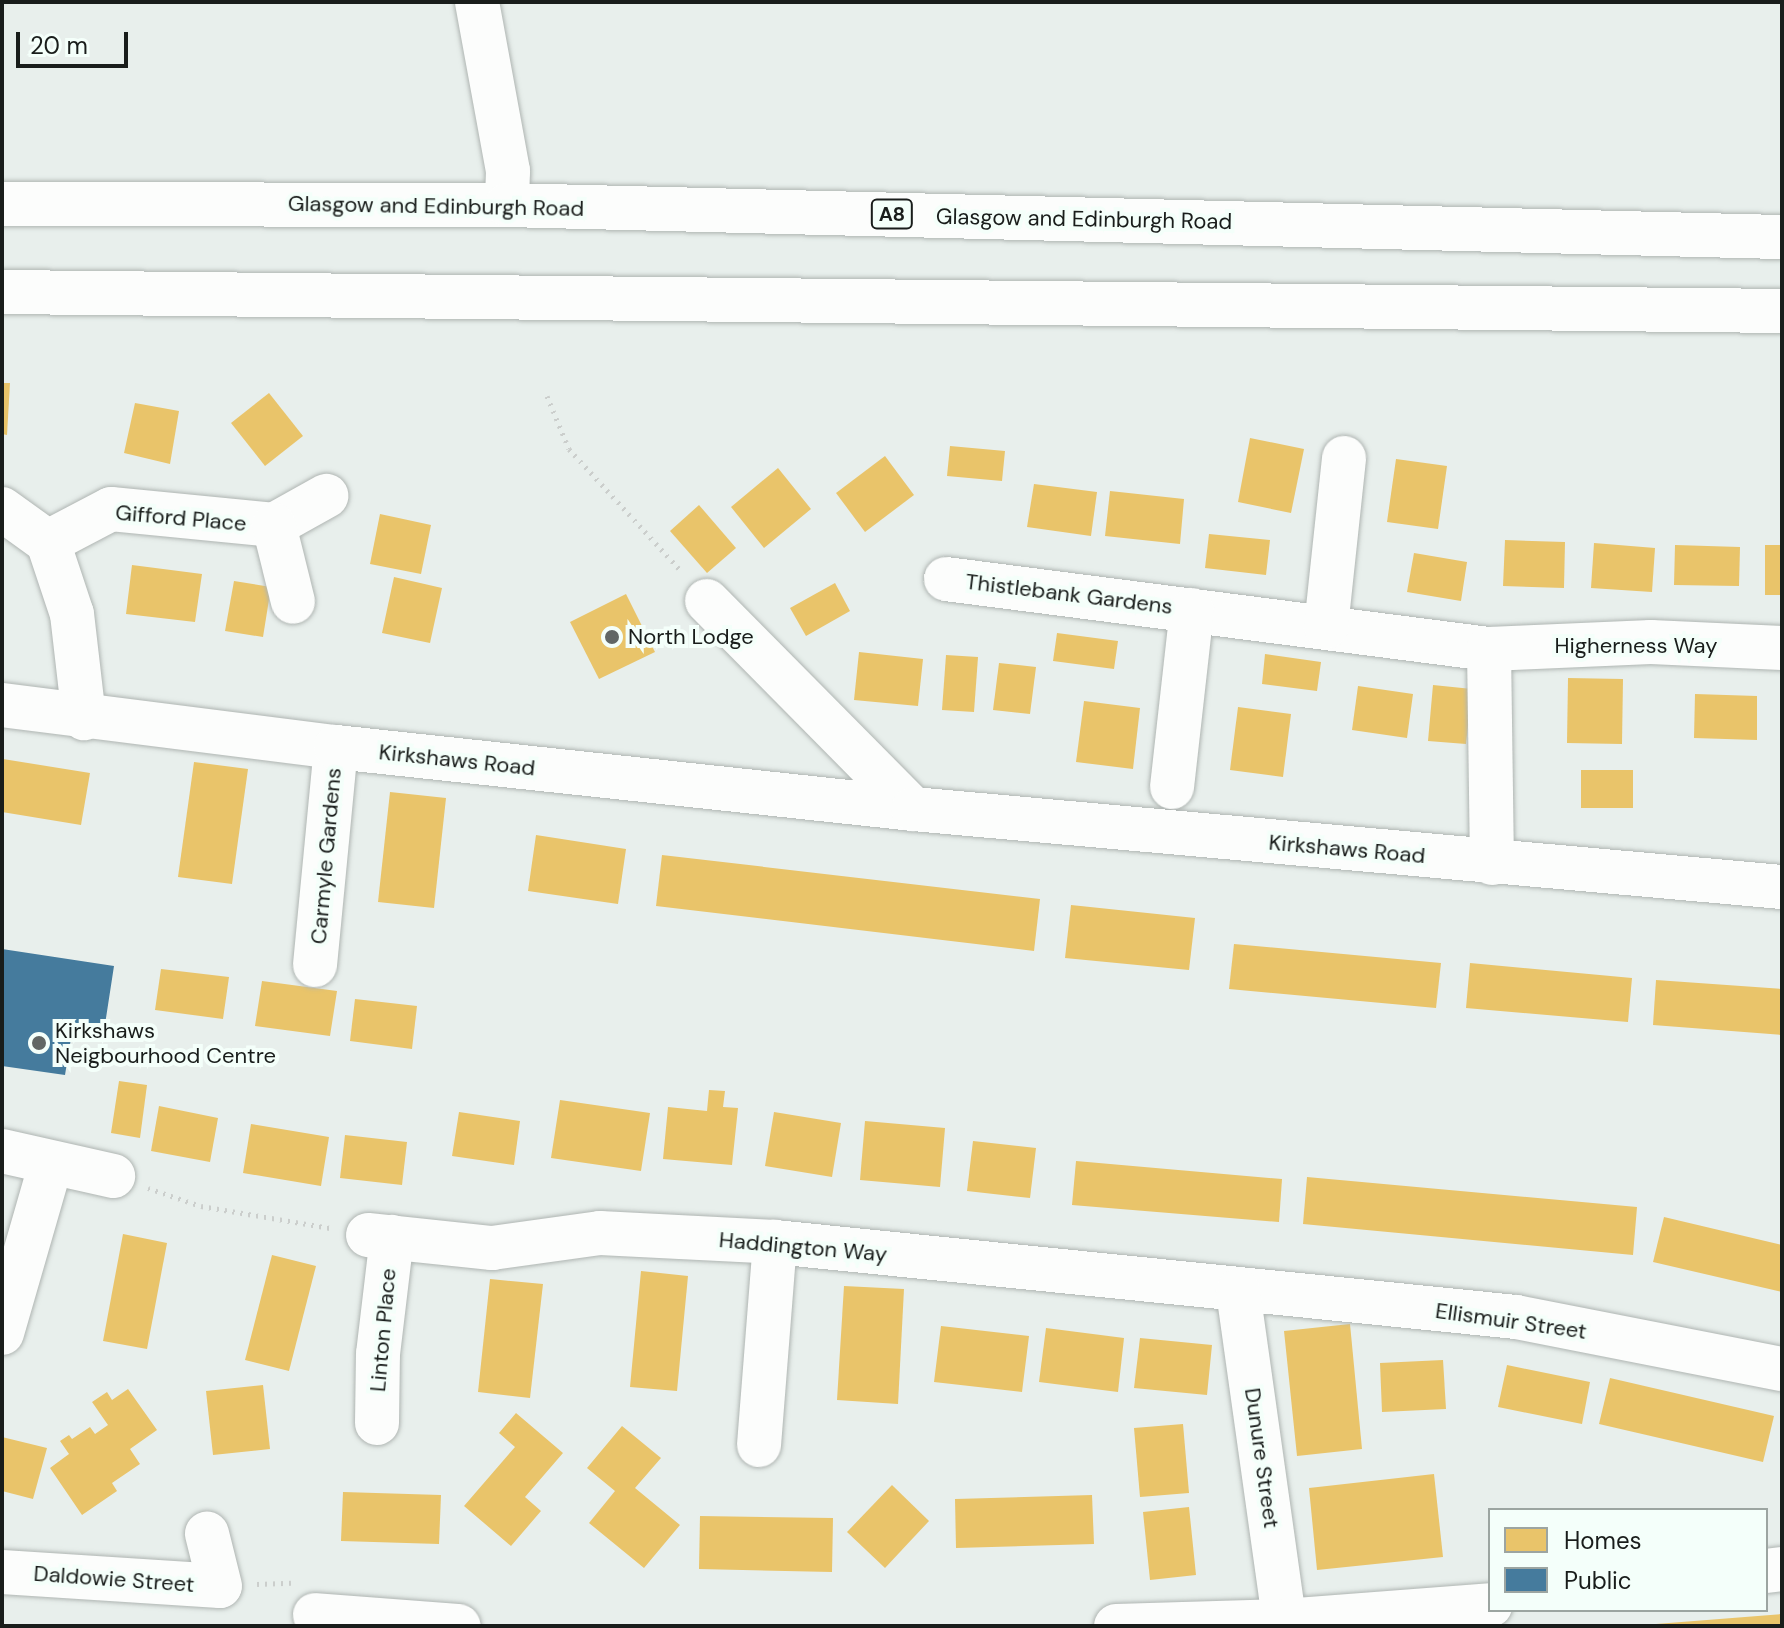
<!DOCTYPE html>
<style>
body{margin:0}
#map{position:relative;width:1784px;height:1628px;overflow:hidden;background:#e8efec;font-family:"DM Sans",sans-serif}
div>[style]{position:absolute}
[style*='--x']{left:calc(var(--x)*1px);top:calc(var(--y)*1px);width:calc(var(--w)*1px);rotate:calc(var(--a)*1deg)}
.homes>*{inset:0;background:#e9c46a}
.public>*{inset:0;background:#457b9d}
.path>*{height:5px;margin-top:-2.5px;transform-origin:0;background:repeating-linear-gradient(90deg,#cbcecc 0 2px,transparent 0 8px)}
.roads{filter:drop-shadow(0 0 2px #afb5b2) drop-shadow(0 0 2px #afb5b2)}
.street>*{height:44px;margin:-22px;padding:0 22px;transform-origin:22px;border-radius:22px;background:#fcfdfc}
.secondary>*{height:44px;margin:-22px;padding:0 22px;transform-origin:22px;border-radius:22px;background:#fcfdfc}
.highway>*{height:44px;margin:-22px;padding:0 22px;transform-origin:22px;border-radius:22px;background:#fcfdfc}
.dots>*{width:22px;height:22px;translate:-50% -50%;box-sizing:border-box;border:4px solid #f4fffa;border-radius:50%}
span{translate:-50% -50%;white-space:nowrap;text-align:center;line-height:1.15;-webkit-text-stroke:8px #f4fffa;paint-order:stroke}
.shield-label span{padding:2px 6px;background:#f4fffa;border:2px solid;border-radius:6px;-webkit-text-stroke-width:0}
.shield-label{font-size:20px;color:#191d1b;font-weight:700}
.street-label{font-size:22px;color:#191d1b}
.poi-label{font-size:22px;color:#191d1b}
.left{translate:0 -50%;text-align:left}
.frame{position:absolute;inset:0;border:4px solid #191d1b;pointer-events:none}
.legend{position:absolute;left:1488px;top:1508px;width:280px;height:104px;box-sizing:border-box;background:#f4fffa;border:2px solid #9ca5a1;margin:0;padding:10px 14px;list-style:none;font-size:24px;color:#191d1b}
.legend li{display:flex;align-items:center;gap:16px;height:40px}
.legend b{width:40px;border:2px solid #9ca5a1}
.scale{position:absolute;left:16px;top:32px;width:112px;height:36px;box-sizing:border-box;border:4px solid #191d1b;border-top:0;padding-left:10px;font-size:24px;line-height:28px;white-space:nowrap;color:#191d1b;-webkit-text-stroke:6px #f4fffa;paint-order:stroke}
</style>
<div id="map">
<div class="homes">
<div style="clip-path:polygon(2px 383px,10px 383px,7px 435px,2px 434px)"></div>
<div style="clip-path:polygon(269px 393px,303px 436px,265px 466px,231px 423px)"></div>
<div style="clip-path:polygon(135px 403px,179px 411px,170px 464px,124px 453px)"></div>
<div style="clip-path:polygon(1250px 438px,1304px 449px,1291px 513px,1238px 502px)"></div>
<div style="clip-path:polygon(950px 446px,1005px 451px,1002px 481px,947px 476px)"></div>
<div style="clip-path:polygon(885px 456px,914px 495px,865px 532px,836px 493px)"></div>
<div style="clip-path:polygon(1396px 459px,1447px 466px,1438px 529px,1387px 522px)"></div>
<div style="clip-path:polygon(778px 468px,811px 509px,764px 548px,731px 507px)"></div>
<div style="clip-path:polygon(1034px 484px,1097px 492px,1091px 536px,1027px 527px)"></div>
<div style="clip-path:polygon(1110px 491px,1184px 499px,1180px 544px,1105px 536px)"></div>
<div style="clip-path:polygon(699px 505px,736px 548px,707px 573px,670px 531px)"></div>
<div style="clip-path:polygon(380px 514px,431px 525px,421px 574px,370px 564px)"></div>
<div style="clip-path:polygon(1209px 534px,1270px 540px,1266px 575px,1205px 568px)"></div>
<div style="clip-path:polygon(1505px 540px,1565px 542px,1564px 588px,1503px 586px)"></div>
<div style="clip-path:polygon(1594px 543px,1655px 548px,1652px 592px,1591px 588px)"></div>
<div style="clip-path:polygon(1675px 545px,1740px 547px,1739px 586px,1674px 585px)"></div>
<div style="clip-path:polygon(1765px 545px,1782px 545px,1782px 595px,1765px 595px)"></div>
<div style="clip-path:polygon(1414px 553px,1467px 562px,1461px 601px,1407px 592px)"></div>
<div style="clip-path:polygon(132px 565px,202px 574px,195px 622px,126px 614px)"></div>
<div style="clip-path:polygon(394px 577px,442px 588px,430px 643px,382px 633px)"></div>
<div style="clip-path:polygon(234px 581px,271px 587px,263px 637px,225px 631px)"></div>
<div style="clip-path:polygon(835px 583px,850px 611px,806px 636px,790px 608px)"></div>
<div style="clip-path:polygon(626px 594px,655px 652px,599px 679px,570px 622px)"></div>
<div style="clip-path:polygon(1057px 633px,1118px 641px,1114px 669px,1053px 661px)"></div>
<div style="clip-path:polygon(859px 652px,923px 659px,918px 706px,854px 700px)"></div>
<div style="clip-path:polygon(1265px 654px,1321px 662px,1317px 691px,1262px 684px)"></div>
<div style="clip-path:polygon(946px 655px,978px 657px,974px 712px,942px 710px)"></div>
<div style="clip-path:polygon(999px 663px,1036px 667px,1030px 714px,993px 710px)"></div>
<div style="clip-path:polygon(1568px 678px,1623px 679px,1622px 744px,1567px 743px)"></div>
<div style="clip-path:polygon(1433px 685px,1472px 689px,1466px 744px,1428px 741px)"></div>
<div style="clip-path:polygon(1358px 686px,1413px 694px,1407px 738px,1352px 730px)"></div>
<div style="clip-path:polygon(1695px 694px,1757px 696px,1757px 740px,1694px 738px)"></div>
<div style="clip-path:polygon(1084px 701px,1140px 708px,1133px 769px,1076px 762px)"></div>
<div style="clip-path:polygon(1238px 707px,1291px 714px,1283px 777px,1230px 770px)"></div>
<div style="clip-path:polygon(3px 759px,90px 773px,81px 825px,2px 812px)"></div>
<div style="clip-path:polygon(194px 762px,248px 769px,232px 884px,178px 877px)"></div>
<div style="clip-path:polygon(1581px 770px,1633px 770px,1633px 808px,1581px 808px)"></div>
<div style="clip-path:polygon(390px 792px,446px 798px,434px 908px,378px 902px)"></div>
<div style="clip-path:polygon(536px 835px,626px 849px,618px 904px,528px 891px)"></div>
<div style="clip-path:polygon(662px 855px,1040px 899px,1034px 951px,656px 906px)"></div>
<div style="clip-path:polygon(1071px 905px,1195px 918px,1189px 970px,1065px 958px)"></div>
<div style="clip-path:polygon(1234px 944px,1441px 963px,1436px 1008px,1229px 989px)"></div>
<div style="clip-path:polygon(1470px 963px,1632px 978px,1628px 1022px,1466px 1008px)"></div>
<div style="clip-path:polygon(161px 969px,229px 977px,223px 1019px,155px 1010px)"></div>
<div style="clip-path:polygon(1656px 980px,1782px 989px,1782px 1035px,1653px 1025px)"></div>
<div style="clip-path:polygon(262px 981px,337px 991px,330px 1036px,255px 1026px)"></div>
<div style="clip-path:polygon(355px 999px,417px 1006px,412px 1049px,350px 1041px)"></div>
<div style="clip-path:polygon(119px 1081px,147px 1085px,140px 1138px,111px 1133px)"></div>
<div style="clip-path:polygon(709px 1090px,725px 1091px,723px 1107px,738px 1108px,732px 1165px,663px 1159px,668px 1107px,707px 1111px)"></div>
<div style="clip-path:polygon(560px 1100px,650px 1113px,641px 1171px,551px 1158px)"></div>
<div style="clip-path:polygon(159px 1106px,218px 1118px,210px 1162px,151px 1151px)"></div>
<div style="clip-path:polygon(459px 1112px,520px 1121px,514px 1165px,452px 1156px)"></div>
<div style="clip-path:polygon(774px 1112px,841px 1123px,832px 1177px,765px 1166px)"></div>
<div style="clip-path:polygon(865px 1121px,945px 1128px,940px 1187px,860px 1180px)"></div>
<div style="clip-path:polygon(251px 1124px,329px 1137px,321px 1186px,243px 1173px)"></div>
<div style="clip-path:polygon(345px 1135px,407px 1142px,402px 1185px,340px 1178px)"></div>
<div style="clip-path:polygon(973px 1141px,1036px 1148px,1030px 1198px,967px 1191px)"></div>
<div style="clip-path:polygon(1076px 1161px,1282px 1179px,1279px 1222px,1072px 1205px)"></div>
<div style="clip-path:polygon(1307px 1177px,1637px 1207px,1633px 1255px,1303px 1224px)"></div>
<div style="clip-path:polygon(1664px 1217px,1782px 1245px,1782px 1292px,1653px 1262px)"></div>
<div style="clip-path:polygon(123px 1234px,167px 1243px,147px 1349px,103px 1341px)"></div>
<div style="clip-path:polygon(272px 1255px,316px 1266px,289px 1371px,245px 1360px)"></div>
<div style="clip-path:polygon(641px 1271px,688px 1276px,677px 1391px,630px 1387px)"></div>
<div style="clip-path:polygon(490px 1279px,543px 1284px,530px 1398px,478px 1392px)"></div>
<div style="clip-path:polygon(844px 1286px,904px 1289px,898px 1404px,837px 1400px)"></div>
<div style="clip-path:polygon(1350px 1324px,1362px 1449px,1297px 1456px,1284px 1331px)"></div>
<div style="clip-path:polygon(941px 1326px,1029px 1336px,1022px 1392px,934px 1382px)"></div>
<div style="clip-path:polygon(1046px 1328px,1124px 1338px,1118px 1392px,1039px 1382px)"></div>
<div style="clip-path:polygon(1140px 1338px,1212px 1345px,1207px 1395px,1134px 1388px)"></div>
<div style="clip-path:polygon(1443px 1360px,1446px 1409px,1382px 1412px,1380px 1363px)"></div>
<div style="clip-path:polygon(1507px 1365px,1590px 1382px,1582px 1424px,1498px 1407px)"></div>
<div style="clip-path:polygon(1610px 1378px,1774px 1416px,1763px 1462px,1599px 1424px)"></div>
<div style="clip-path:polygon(263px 1385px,270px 1449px,213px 1455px,206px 1391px)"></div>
<div style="clip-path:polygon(128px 1389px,157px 1430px,130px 1449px,140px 1464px,112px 1483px,117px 1491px,82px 1515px,50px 1468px,69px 1454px,60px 1441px,69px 1435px,72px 1439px,90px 1427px,95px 1434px,108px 1425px,92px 1402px,107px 1392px,112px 1400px)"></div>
<div style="clip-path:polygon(516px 1413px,563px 1453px,525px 1497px,541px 1511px,511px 1546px,464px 1506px,515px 1447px,499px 1433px)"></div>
<div style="clip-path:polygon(1183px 1424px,1189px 1493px,1140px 1497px,1134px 1428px)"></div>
<div style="clip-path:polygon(622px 1426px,661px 1458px,635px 1488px,680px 1525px,644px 1568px,589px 1523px,615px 1491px,587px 1468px)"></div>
<div style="clip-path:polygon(2px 1437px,47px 1448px,33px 1499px,2px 1491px)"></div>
<div style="clip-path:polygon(1434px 1474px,1443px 1557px,1317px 1570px,1309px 1488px)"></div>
<div style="clip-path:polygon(892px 1485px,929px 1521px,885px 1568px,847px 1532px)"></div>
<div style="clip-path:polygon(343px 1492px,441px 1495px,439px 1544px,341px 1541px)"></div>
<div style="clip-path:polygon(1092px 1495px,1094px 1544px,956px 1548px,955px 1499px)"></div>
<div style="clip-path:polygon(1189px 1507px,1196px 1575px,1150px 1580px,1143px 1512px)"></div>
<div style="clip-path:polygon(700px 1516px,833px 1518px,832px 1572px,699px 1569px)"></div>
<div style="clip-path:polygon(1782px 1614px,1782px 1626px,1656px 1626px,1656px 1624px)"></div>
</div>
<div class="public">
<div style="clip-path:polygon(2px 949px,114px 966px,104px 1031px,73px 1026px,65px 1075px,2px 1066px)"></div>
</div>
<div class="path">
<div style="--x:547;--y:396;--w:57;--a:67.5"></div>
<div style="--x:569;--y:449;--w:166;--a:47.4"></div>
<div style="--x:148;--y:1188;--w:56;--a:18.8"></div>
<div style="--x:201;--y:1206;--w:131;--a:9.7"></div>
<div style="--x:257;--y:1584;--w:34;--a:-2"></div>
</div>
<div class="roads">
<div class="street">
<div style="--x:477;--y:2;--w:172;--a:79.6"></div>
<div style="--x:508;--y:171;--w:34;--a:92"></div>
<div style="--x:2;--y:509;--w:57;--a:35.7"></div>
<div style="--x:48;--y:542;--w:76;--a:71.6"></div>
<div style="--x:72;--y:614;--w:105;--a:83.4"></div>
<div style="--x:274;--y:525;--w:60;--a:-29.1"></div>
<div style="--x:48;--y:542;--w:71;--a:-27.6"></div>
<div style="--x:111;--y:509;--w:164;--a:5.6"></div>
<div style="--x:274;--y:525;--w:79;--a:76.1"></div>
<div style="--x:946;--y:579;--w:547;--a:7.35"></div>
<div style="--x:1489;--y:649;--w:214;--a:89.2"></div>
<div style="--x:707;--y:601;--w:293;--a:45.3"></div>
<div style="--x:1326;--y:627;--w:170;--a:-83.9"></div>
<div style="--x:1489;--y:649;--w:162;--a:-2.5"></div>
<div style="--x:1651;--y:642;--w:131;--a:2.6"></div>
<div style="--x:1172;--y:787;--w:178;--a:-83.6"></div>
<div style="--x:315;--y:965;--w:219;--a:-84.5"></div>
<div style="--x:2;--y:1151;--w:114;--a:12.7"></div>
<div style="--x:368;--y:1235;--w:125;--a:6"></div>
<div style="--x:492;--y:1248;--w:109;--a:-7.9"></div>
<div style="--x:600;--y:1233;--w:175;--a:2.9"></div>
<div style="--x:775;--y:1242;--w:745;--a:5.78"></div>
<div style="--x:1516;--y:1317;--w:271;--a:11.1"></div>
<div style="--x:1238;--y:1291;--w:338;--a:82"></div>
<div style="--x:2;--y:1333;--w:177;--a:-73.9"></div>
<div style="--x:377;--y:1423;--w:69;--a:-89.2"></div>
<div style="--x:378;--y:1354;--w:118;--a:-83.2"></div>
<div style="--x:759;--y:1445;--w:204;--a:-85.5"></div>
<div style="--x:1766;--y:1571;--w:16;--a:-7"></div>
<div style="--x:2;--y:1572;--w:218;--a:3.7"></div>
<div style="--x:220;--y:1586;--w:54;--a:-104"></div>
<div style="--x:315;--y:1615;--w:144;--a:4.4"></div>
<div style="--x:1116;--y:1626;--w:168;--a:-1.7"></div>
<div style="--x:1284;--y:1621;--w:207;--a:-4.4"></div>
</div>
<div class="secondary">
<div style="--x:2;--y:705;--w:337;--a:7.2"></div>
<div style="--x:336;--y:747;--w:580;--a:6.13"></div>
<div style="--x:913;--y:809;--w:872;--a:5.13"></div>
</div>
<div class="highway">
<div style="--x:2;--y:204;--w:505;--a:0.11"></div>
<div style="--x:507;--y:205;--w:1275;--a:1.44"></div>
<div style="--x:2;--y:292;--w:1780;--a:0.61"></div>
</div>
</div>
<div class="dots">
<div style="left:612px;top:637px;background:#616664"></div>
<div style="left:39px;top:1043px;background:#616664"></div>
</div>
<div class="shield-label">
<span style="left:892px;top:214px">A8</span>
</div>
<div class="street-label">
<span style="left:436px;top:206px;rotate:1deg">Glasgow and Edinburgh Road</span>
<span style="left:1084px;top:219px;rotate:1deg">Glasgow and Edinburgh Road</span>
<span style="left:181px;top:518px;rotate:5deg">Gifford Place</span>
<span style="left:1069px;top:594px;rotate:7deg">Thistlebank Gardens</span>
<span style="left:1636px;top:646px">Higherness Way</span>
<span style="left:457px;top:760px;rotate:6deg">Kirkshaws Road</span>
<span style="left:1347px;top:849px;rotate:5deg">Kirkshaws Road</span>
<span style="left:326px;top:856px;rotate:-85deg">Carmyle Gardens</span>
<span style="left:803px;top:1247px;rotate:5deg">Haddington Way</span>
<span style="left:1511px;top:1321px;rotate:8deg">Ellismuir Street</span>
<span style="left:383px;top:1330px;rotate:-85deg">Linton Place</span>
<span style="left:1262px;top:1458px;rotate:82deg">Dunure Street</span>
<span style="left:114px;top:1579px;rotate:4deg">Daldowie Street</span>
</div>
<div class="poi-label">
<span class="left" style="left:628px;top:637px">North Lodge</span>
<span class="left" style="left:55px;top:1043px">Kirkshaws<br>Neigbourhood Centre</span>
</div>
<div class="frame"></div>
<ul class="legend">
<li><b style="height:22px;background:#e9c46a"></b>Homes</li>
<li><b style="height:22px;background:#457b9d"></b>Public</li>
</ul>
<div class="scale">20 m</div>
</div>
